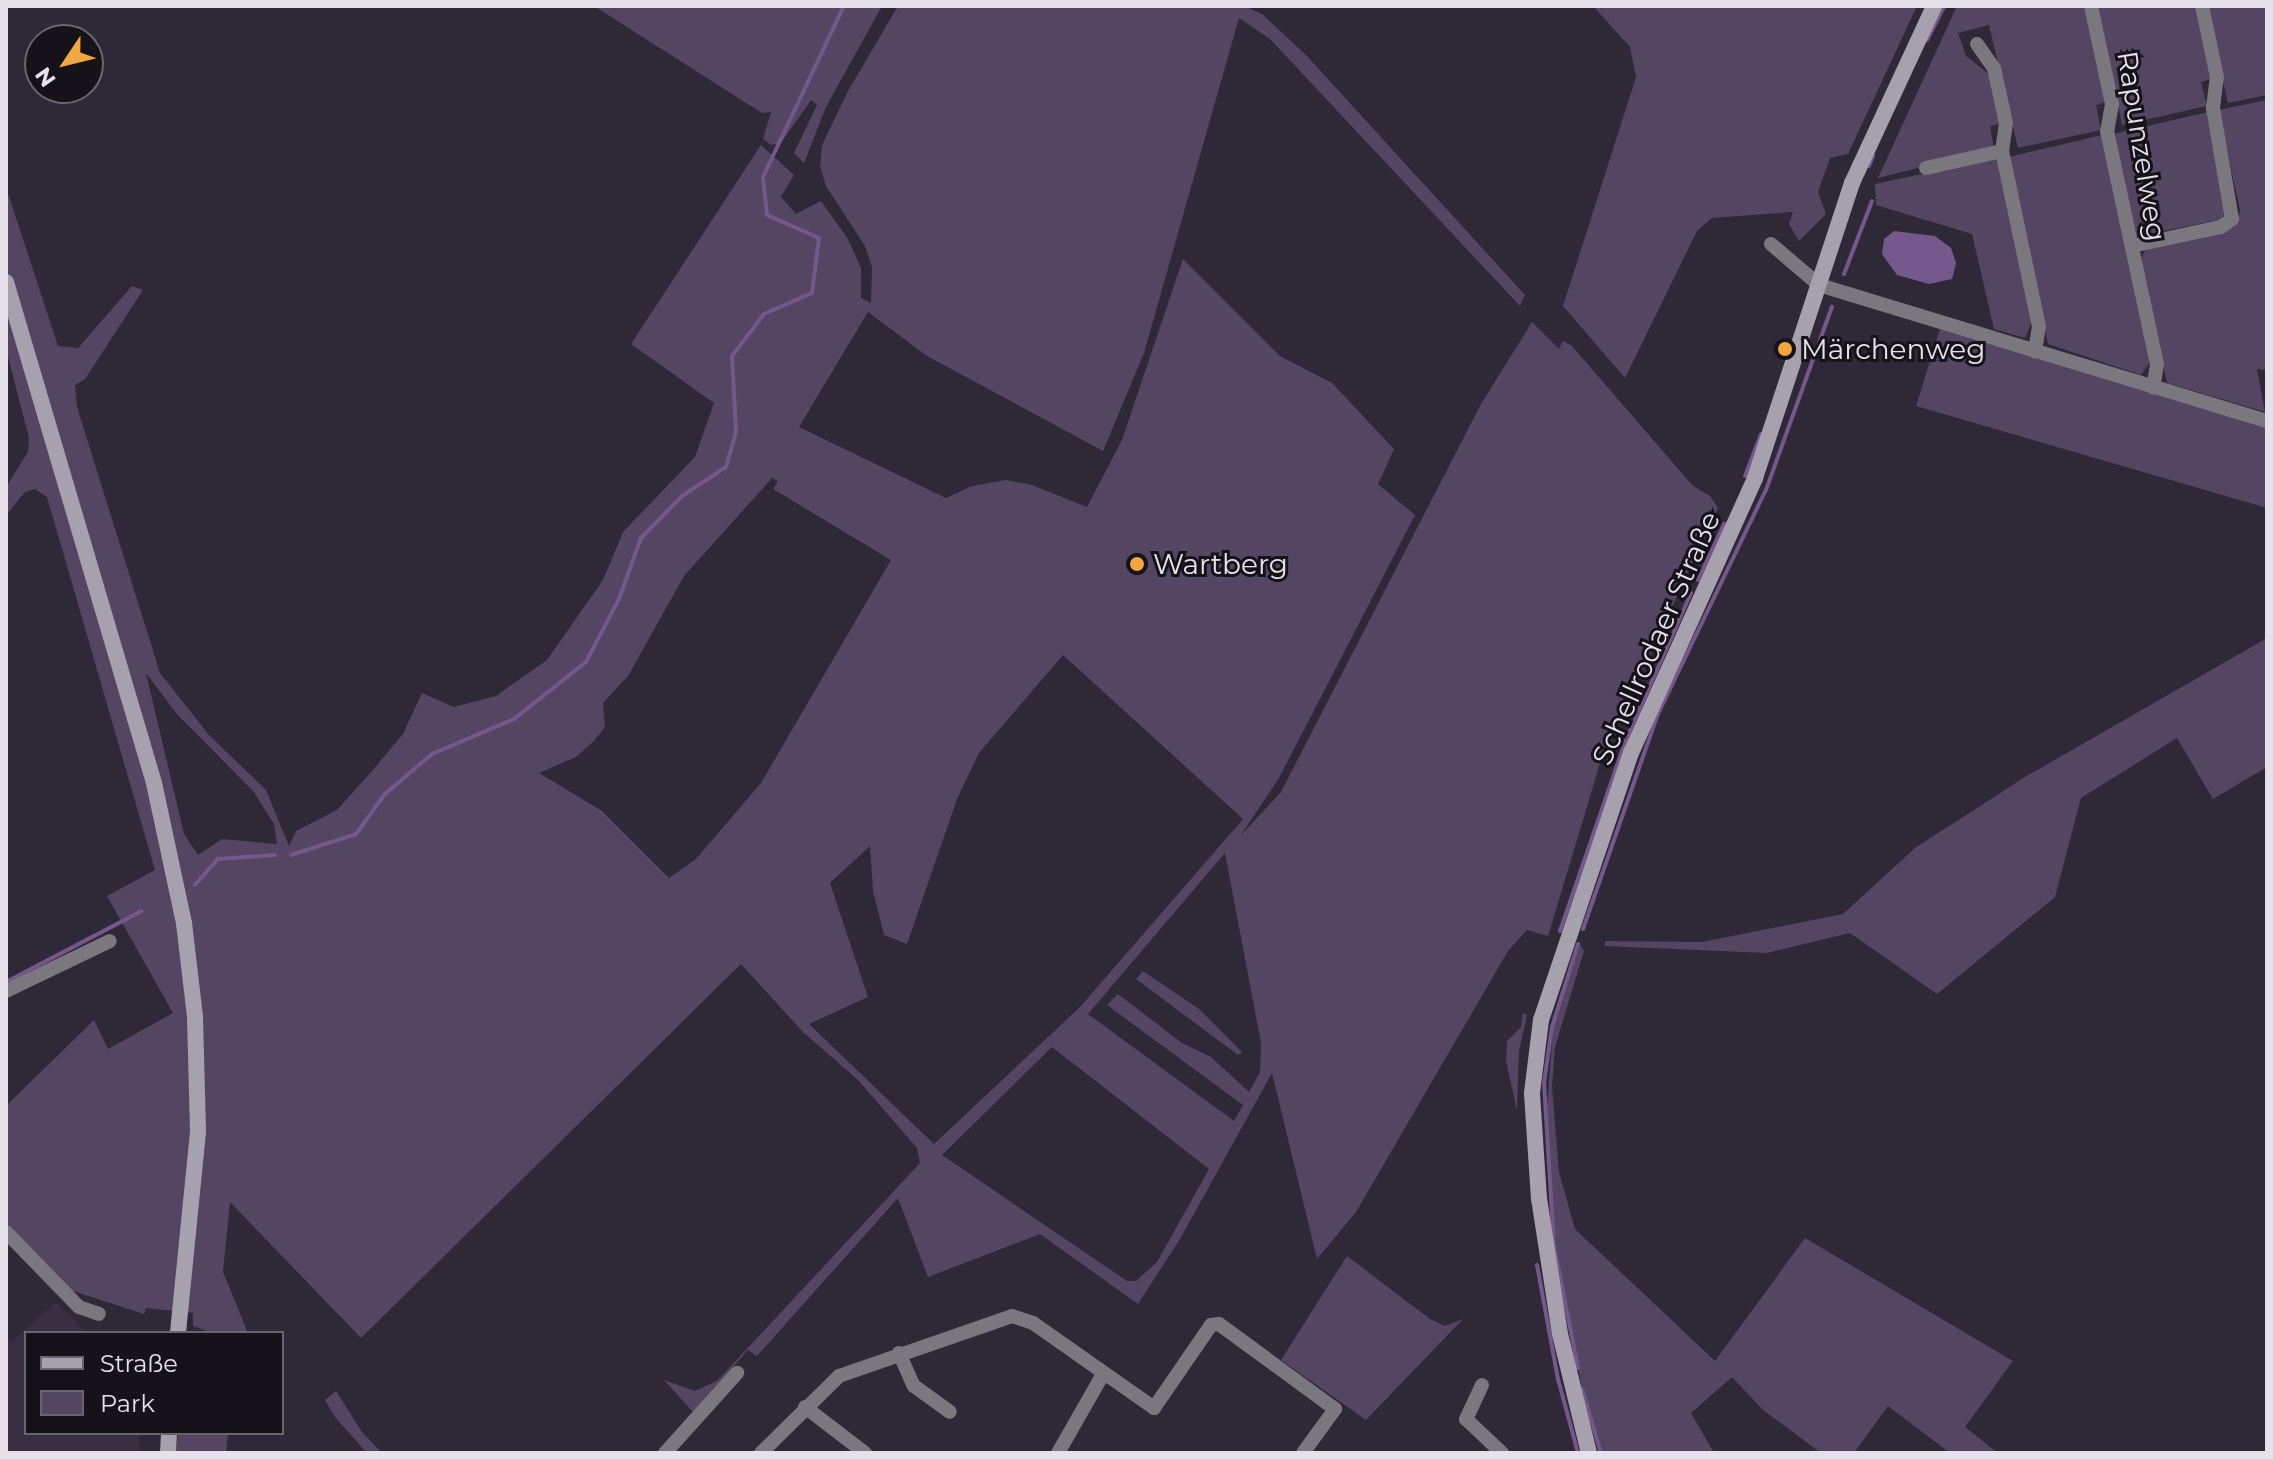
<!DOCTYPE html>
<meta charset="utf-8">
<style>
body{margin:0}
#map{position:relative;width:2273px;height:1459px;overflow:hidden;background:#2f2836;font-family:Montserrat,sans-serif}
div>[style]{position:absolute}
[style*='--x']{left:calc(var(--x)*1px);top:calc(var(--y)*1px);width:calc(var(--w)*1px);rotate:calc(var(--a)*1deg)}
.built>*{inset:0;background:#392f43}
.green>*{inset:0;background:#544563}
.water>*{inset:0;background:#74588c}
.stream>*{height:4px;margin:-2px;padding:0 2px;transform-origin:2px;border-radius:2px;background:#74588c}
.street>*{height:14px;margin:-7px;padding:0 7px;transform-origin:7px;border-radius:7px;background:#7b777e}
.secondary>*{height:16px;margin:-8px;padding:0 8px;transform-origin:8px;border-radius:8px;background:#a7a1ae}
.dots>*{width:22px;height:22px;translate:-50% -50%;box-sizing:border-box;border:4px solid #161219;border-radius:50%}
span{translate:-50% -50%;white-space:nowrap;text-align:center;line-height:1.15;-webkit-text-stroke:6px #161219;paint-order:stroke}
.street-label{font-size:28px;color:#e6e1ea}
.poi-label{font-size:28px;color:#e6e1ea}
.left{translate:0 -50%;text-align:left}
.frame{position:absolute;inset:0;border:8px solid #e6e1ea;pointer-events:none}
.legend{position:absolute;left:24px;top:1331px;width:260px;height:104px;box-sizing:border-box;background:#161219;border:2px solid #69656d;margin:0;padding:10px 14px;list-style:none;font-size:24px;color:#e6e1ea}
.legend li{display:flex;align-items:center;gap:16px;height:40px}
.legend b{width:40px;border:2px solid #69656d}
.north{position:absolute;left:24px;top:24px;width:80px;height:80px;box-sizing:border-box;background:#161219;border:2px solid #69656d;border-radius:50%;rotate:235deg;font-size:22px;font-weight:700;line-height:32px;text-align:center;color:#e6e1ea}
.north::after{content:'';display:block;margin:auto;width:28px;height:36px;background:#f1a63f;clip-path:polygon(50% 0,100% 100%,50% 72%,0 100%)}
</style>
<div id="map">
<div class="built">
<div style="clip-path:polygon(56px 1302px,86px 1333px,26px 1333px,26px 1433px,138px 1433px,139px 1453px,6px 1453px,6px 1338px,11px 1342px)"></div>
</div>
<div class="green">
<div style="clip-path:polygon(594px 6px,882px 6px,826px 107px,804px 163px,794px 153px,817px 105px,811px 100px,781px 143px,771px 145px,763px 139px,771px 112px,762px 113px)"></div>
<div style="clip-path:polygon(evenodd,898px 6px,1244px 6px,1262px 14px,1306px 55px,1525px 295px,1520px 306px,1270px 39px,1239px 18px,1144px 353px,1103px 451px,927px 356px,868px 312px,799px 427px,946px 498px,972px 486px,1006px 480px,1032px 485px,1087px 507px,1122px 440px,1183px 259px,1280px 356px,1332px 383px,1394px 449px,1378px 484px,1415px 515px,1279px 778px,1241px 835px,1281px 792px,1481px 404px,1532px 322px,1559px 349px,1563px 341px,1572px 346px,1693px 486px,1710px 496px,1718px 508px,1640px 676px,1611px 727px,1548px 936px,1527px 930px,1508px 951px,1356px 1212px,1317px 1259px,1272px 1073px,1180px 1239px,1138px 1304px,1040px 1234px,928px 1277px,898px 1198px,757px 1356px,748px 1350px,693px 1412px,664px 1380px,695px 1391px,717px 1381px,920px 1163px,917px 1148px,858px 1080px,803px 1032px,741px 964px,361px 1338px,230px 1202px,223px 1272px,248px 1333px,213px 1333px,193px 1326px,193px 1313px,146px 1308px,144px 1314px,70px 1290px,6px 1222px,6px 1106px,94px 1020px,108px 1049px,173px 1013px,107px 896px,155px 870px,47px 497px,35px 489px,25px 492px,6px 515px,6px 487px,28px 452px,29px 438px,6px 349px,6px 187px,58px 346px,78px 348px,132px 286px,143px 290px,85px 379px,75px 385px,77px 407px,160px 673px,209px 735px,266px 790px,289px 846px,296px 831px,337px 810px,372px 771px,403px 734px,422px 693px,454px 707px,496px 696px,547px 660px,603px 580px,623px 532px,695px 457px,714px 403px,631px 344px,761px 145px,794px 175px,781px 197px,796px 214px,821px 201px,848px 239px,861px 268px,861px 298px,871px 303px,872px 267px,865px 246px,826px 186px,820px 166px,822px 145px,848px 91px,898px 6px,772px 478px,778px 481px,773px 489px,891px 560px,761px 783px,696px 859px,669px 878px,602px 811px,539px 773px,576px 757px,593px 742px,605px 727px,603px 703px,628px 676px,684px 576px,772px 478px,898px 6px,1063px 655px,1243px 819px,1080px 1007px,934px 1144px,809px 1024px,868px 997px,830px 883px,870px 846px,873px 891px,884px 935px,907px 944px,957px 799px,979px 753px,1063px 655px,898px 6px,146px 673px,176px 713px,253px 791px,274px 824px,277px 844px,222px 839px,198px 855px,184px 834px,146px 673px,898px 6px,1225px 853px,1261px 1043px,1260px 1072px,1249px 1092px,1211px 1057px,1182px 1043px,1118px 994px,1107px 1005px,1243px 1105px,1234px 1121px,1088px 1014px,1225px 853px,898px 6px,1052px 1047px,1209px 1169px,1157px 1262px,1136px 1281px,1127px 1281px,942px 1155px,1052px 1047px)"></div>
<div style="clip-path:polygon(1593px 6px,1917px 6px,1848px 154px,1830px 158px,1818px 192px,1826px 214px,1799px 241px,1789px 224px,1793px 212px,1712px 218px,1697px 231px,1625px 378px,1563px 306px,1636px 77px,1630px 47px)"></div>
<div style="clip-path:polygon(1957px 6px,2085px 6px,2106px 102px,2096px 105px,2101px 130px,2018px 148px,1989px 25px,1958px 33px,1966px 56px,1989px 74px,2000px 124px,1990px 126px,1994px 149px,1878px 178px)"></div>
<div style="clip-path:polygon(2097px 6px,2196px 6px,2211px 79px,2201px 82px,2207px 106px,2122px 125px)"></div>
<div style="clip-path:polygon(2206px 6px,2267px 6px,2267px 95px,2228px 103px)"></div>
<div style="clip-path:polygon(2267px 100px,2267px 370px,2257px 369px,2265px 412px,2167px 383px,2140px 261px,2145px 250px,2238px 223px,2240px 210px,2218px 110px)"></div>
<div style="clip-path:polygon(2208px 112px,2227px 212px,2219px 220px,2138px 236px,2133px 232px,2113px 134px)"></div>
<div style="clip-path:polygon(2102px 135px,2150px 362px,2141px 375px,2048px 344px,2008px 157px)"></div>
<div style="clip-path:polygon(1997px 158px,2032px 321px,2025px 338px,1994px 329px,1972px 234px,1876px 205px,1875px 184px)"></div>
<div style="clip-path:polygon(1940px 329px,2267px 427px,2267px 508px,1916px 406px)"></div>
<div style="clip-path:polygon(2267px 638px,2267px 767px,2213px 799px,2177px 738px,2081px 798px,2055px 897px,1937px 994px,1850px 933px,1766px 953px,1605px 946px,1605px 941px,1702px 942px,1843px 914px,1915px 848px,2025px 777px)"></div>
<div style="clip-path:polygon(1580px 944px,1584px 951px,1555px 1047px,1552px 1087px,1559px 1172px,1575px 1229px,1715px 1361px,1805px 1238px,2013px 1361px,1965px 1427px,1998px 1453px,1950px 1453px,1888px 1406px,1854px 1453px,1821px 1453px,1763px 1410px,1732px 1377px,1691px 1413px,1714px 1453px,1602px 1453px,1582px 1389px,1556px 1246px,1546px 1121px,1553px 1027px)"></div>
<div style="clip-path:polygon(1143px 971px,1199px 1009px,1242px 1052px,1238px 1055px,1136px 979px)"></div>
<div style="clip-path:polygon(1523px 1013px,1527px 1015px,1519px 1051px,1517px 1111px,1506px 1061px,1507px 1041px,1521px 1027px)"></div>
<div style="clip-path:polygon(1347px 1256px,1430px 1319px,1445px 1326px,1463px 1319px,1366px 1420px,1281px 1360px)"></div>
<div style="clip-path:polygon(336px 1391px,362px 1432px,382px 1453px,367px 1453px,335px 1417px,325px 1400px)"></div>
<div style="clip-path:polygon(178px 1433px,228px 1433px,226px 1453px,176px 1453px)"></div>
</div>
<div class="water">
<div style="clip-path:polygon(1894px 231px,1935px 236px,1951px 248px,1956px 263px,1952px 279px,1929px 284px,1897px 275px,1882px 254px,1884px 239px)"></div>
</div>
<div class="stream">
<div style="--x:1927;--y:40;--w:38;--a:-63"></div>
<div style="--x:1869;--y:166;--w:11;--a:-68"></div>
<div style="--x:1844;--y:274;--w:78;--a:-69"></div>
<div style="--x:1745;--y:476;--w:45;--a:-69.1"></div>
<div style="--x:1698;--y:580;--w:62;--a:-65.1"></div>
<div style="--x:291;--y:855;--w:68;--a:-17.9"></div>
<div style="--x:356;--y:834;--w:49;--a:-54.1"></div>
<div style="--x:385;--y:794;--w:62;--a:-40.4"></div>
<div style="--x:432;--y:754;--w:89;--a:-23.1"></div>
<div style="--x:514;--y:719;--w:92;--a:-38.4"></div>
<div style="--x:586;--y:662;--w:71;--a:-62.4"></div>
<div style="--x:619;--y:599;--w:65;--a:-70.2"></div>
<div style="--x:641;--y:538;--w:59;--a:-45.7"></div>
<div style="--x:682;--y:496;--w:53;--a:-33.4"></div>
<div style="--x:726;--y:467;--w:36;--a:-74"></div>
<div style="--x:736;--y:432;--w:76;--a:-93"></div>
<div style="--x:732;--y:356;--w:53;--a:-52.7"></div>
<div style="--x:764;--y:314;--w:52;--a:-23.6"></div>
<div style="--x:812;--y:293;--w:55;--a:-82.7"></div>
<div style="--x:819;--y:238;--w:57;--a:-156.1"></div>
<div style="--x:767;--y:215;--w:38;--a:-96"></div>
<div style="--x:763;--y:177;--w:189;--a:-64.7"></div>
<div style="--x:195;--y:885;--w:35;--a:-49"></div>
<div style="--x:218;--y:859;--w:57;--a:-4"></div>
<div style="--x:1583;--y:929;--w:228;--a:-70.8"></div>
<div style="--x:1658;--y:714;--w:249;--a:-64.3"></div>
<div style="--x:1766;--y:490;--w:195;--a:-70.2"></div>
<div style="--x:1560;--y:931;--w:200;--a:-71"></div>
<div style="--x:1625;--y:742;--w:163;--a:-66.1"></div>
<div style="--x:6;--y:982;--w:153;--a:-27.6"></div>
<div style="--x:1537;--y:1265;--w:116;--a:79.6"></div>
<div style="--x:1558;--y:1379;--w:77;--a:74.9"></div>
<div style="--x:1578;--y:1368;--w:124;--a:-101.1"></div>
<div style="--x:1554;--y:1246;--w:163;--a:-93.5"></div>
<div style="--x:1544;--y:1083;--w:57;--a:-81.9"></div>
<div style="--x:1552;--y:1027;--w:87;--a:-72.6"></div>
<div style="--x:1582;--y:1389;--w:67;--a:73.5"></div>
</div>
<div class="street">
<div style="--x:2091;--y:6;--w:100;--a:77.9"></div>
<div style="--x:2112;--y:104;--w:27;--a:100"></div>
<div style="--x:2107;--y:131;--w:238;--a:77.9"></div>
<div style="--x:2157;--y:364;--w:24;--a:99"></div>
<div style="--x:1977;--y:44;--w:29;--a:55"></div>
<div style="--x:1994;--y:68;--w:56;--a:77.7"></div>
<div style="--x:2006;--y:123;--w:28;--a:98"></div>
<div style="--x:2002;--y:151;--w:179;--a:78.1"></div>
<div style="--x:2039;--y:326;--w:26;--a:99"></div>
<div style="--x:1926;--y:168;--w:78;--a:-12.6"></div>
<div style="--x:1771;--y:244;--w:63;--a:40.5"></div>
<div style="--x:1819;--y:285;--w:468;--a:16.9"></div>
<div style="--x:2132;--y:246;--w:91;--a:-12.1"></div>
<div style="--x:2221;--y:227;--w:14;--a:-36"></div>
<div style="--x:2232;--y:219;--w:113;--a:-99.7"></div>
<div style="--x:2213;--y:108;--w:31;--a:-83"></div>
<div style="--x:2217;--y:77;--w:73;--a:-101.9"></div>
<div style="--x:6;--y:991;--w:115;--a:-25.7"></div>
<div style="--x:6;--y:1232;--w:105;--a:45.8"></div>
<div style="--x:79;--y:1307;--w:21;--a:19"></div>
<div style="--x:899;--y:1353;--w:36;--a:66"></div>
<div style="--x:914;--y:1386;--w:44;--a:35.8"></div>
<div style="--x:1482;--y:1385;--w:38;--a:115"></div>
<div style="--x:1466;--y:1419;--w:50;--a:43.4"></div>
<div style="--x:805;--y:1407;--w:76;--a:37.5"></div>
<div style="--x:665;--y:1453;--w:108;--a:-48"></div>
<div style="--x:761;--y:1453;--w:110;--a:-44.6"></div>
<div style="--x:839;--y:1376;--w:183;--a:-19.1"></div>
<div style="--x:1012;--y:1316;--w:22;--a:18"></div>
<div style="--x:1033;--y:1323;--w:148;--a:35.1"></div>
<div style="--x:1154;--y:1408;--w:101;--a:-55.5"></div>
<div style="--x:1211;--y:1325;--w:8;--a:-7"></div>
<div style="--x:1219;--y:1324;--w:144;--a:36.2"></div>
<div style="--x:1335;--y:1409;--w:54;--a:126"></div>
<div style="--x:1058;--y:1453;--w:91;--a:-60.3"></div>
</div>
<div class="secondary">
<div style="--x:6;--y:282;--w:522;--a:73.54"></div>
<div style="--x:154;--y:783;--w:143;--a:77.9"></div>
<div style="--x:184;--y:923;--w:94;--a:83.3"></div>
<div style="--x:195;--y:1016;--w:116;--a:88.5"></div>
<div style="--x:198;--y:1132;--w:202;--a:95.7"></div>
<div style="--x:168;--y:1453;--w:20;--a:-87"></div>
<div style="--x:1589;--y:1453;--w:122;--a:-103.7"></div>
<div style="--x:1560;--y:1334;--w:137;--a:-98.8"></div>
<div style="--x:1539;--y:1199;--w:106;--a:-93.8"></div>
<div style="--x:1532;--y:1093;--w:74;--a:-83"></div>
<div style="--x:1541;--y:1020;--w:282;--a:-71.4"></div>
<div style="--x:1631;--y:753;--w:302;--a:-65.7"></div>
<div style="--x:1755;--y:478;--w:311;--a:-71.8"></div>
<div style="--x:1852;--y:183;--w:195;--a:-65.1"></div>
</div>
<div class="dots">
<div style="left:1785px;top:349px;background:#f1a63f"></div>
<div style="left:1137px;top:564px;background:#f1a63f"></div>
</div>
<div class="street-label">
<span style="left:2142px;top:146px;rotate:81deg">Rapunzelweg</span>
<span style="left:1656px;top:638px;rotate:-66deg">Schellrodaer Straße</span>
</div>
<div class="poi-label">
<span class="left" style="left:1801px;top:349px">Märchenweg</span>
<span class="left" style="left:1153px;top:564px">Wartberg</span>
</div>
<div class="frame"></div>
<ul class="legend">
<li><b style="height:10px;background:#a7a1ae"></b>Straße</li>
<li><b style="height:22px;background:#544563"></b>Park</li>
</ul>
<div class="north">N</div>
</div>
